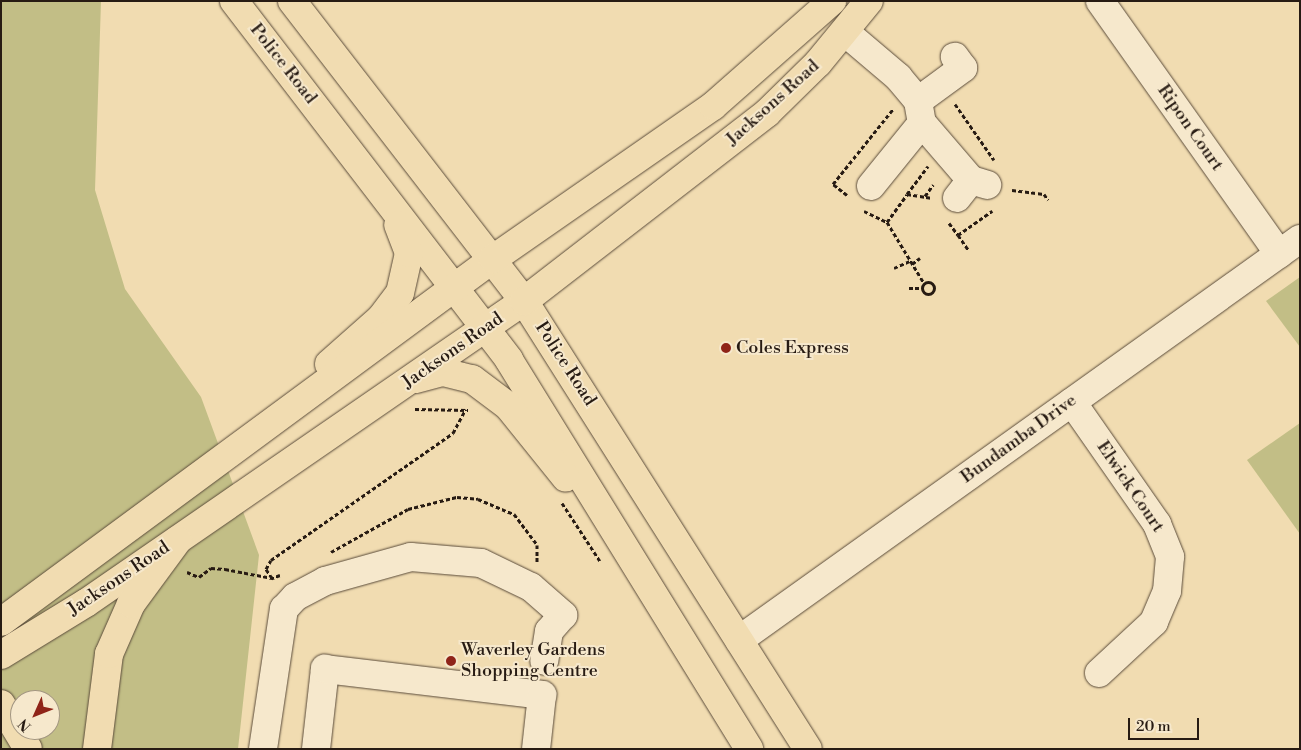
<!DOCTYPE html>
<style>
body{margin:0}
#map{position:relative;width:1301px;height:750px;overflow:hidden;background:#f1dcb1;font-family:"Libre Bodoni",serif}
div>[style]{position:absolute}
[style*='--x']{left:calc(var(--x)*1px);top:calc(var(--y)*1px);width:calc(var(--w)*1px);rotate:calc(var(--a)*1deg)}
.green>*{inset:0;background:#c2be86}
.path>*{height:3px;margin-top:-1.5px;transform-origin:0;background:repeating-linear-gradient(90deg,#271b13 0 4px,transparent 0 6.5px)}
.path>.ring{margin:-1.5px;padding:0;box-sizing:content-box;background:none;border:3px solid #271b13;border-radius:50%}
.roads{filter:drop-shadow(0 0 1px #5a4b3a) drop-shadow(0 0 1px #5a4b3a)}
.minor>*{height:28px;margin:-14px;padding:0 14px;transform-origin:14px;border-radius:14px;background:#f6e8cc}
.major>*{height:28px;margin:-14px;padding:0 14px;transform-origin:14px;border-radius:14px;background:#f1dcb1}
.highway>*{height:28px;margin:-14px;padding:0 14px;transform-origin:14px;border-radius:14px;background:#f1dcb1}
.dots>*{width:14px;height:14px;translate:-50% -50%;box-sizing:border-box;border:2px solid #f6e8cc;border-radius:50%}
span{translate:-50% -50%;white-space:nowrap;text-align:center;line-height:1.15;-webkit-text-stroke:4px #f6e8cc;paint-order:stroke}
.street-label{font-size:18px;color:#271b13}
.poi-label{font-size:18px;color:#271b13}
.left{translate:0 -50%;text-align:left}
.frame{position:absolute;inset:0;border:2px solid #271b13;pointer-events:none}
.north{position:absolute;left:10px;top:690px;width:50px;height:50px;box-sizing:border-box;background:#f6e8cc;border:1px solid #a39682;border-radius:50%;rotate:226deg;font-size:14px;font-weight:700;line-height:20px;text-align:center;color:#271b13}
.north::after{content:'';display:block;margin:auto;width:18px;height:22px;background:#8f2418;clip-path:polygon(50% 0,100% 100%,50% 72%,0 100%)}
.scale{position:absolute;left:1128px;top:718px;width:71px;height:22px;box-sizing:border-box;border:2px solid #271b13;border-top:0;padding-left:6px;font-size:15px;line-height:18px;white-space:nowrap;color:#271b13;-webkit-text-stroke:4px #f6e8cc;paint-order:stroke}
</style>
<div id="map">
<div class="green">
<div style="clip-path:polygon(evenodd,1px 1px,101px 1px,95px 190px,125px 289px,201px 397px,259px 555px,238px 749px,1px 749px,1px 1px,20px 700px,50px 700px,50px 730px,20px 730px,20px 700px)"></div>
<div style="clip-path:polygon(1300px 277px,1300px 347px,1266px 301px)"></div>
<div style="clip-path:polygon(1300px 423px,1300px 534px,1247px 460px)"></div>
</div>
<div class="path">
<div style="--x:955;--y:104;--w:68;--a:55.1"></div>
<div style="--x:1012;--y:190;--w:32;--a:7"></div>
<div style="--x:1044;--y:194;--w:7;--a:56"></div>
<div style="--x:907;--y:194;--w:35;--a:-53"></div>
<div style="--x:847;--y:195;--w:18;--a:-142"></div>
<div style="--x:833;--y:184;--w:96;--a:-51.3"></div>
<div style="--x:925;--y:196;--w:14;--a:-54"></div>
<div style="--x:864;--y:211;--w:25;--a:26"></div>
<div style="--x:887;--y:222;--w:34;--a:-54"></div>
<div style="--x:907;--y:194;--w:24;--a:9"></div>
<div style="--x:887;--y:222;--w:71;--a:58.8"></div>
<div style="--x:949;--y:223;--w:15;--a:53"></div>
<div style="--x:958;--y:235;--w:42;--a:-35.2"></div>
<div style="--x:958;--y:235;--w:19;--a:55"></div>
<div style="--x:912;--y:264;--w:10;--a:-37"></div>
<div style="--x:894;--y:268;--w:17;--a:-24"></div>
<div class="ring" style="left:922px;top:282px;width:9px;height:9px"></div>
<div style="--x:909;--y:288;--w:13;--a:0"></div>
<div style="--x:415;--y:409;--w:53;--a:1.1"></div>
<div style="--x:562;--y:503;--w:69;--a:56.8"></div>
<div style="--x:331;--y:552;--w:88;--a:-29.2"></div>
<div style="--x:408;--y:509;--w:50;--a:-13.8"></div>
<div style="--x:457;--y:497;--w:21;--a:5"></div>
<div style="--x:478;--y:499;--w:39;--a:23"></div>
<div style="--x:514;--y:514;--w:39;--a:53"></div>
<div style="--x:537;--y:545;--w:18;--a:90"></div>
<div style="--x:187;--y:572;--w:13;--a:23"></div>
<div style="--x:199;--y:577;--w:15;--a:-37"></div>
<div style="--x:211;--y:568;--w:14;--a:4"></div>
<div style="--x:225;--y:569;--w:48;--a:10.8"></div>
<div style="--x:280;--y:575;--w:9;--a:159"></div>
<div style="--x:272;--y:578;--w:11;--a:-124"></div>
<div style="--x:266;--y:569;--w:10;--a:-61"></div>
<div style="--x:271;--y:560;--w:222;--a:-34.9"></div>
<div style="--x:453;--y:433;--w:27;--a:-62"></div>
</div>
<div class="roads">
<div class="minor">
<div style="--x:1100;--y:1;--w:310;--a:54.7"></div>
<div style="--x:845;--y:32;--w:70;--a:40.3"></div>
<div style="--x:898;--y:77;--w:31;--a:50"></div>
<div style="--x:918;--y:101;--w:22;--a:80"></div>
<div style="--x:922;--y:123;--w:75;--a:49.3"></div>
<div style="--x:971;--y:180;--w:17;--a:17"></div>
<div style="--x:918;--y:101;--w:56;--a:-36.3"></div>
<div style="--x:963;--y:68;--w:14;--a:-126"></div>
<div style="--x:871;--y:186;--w:81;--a:-51"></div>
<div style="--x:957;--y:198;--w:23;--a:-52"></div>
<div style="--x:1072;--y:402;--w:149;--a:55.1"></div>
<div style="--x:1157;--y:524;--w:35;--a:68"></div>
<div style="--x:1170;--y:557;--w:34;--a:95"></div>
<div style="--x:1167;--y:591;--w:34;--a:113"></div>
<div style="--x:1154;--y:622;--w:75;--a:137.2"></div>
<div style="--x:739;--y:640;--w:690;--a:-35.56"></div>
<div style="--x:263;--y:749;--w:142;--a:-81.5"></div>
<div style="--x:284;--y:609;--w:16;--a:-47"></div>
<div style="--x:295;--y:597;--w:34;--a:-28"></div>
<div style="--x:325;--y:581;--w:89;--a:-15.6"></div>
<div style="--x:411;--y:557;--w:70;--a:4.9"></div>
<div style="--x:481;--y:563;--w:55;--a:25.6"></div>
<div style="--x:531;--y:587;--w:43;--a:41.2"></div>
<div style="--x:563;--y:615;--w:21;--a:131"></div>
<div style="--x:549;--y:631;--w:30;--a:99"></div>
<div style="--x:316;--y:749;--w:81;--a:-83.6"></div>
<div style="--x:325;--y:669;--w:219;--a:6.8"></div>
<div style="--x:542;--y:695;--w:54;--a:96.3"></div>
</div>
<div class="major">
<div style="--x:234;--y:1;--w:452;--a:52.5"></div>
<div style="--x:509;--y:360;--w:457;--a:58.3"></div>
<div style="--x:292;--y:1;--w:379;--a:52.3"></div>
<div style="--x:524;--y:301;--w:530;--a:57.63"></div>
<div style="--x:329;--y:364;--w:69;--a:-41.5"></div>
<div style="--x:381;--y:318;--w:31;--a:-53"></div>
<div style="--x:400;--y:293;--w:41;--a:-77.3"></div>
<div style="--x:409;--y:253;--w:30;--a:-111"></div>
<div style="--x:416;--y:379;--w:28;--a:-15"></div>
<div style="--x:443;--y:372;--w:30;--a:14"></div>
<div style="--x:472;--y:379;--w:45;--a:36.9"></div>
<div style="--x:508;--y:406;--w:92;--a:51.1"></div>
<div style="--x:1;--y:622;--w:611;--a:-36.42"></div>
<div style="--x:493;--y:259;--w:268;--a:-34.8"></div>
<div style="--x:713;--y:106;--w:159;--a:-41.4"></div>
<div style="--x:1;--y:655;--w:100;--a:-31.5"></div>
<div style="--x:86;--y:603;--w:532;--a:-34.59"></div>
<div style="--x:524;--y:301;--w:307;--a:-37.7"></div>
<div style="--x:767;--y:113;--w:71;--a:-44.4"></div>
<div style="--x:818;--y:63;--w:80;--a:-50.6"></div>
</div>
<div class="highway">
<div style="--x:1;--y:704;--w:52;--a:59"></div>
<div style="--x:97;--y:749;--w:96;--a:-82.8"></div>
<div style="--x:109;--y:654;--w:55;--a:-66.3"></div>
<div style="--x:131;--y:604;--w:79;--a:-53.7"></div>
</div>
</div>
<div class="dots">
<div style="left:726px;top:348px;background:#8f2418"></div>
<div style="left:451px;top:661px;background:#8f2418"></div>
</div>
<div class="street-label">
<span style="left:283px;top:64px;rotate:52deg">Police Road</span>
<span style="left:773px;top:103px;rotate:-42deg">Jacksons Road</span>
<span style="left:1190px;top:128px;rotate:55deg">Ripon Court</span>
<span style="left:453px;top:351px;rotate:-35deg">Jacksons Road</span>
<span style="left:565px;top:364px;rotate:57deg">Police Road</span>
<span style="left:1019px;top:439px;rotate:-36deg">Bundamba Drive</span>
<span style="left:1130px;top:487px;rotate:56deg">Elwick Court</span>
<span style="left:119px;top:579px;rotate:-34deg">Jacksons Road</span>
</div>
<div class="poi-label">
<span class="left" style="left:736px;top:348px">Coles Express</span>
<span class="left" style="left:461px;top:661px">Waverley Gardens<br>Shopping Centre</span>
</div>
<div class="frame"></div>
<div class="north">N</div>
<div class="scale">20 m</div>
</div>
